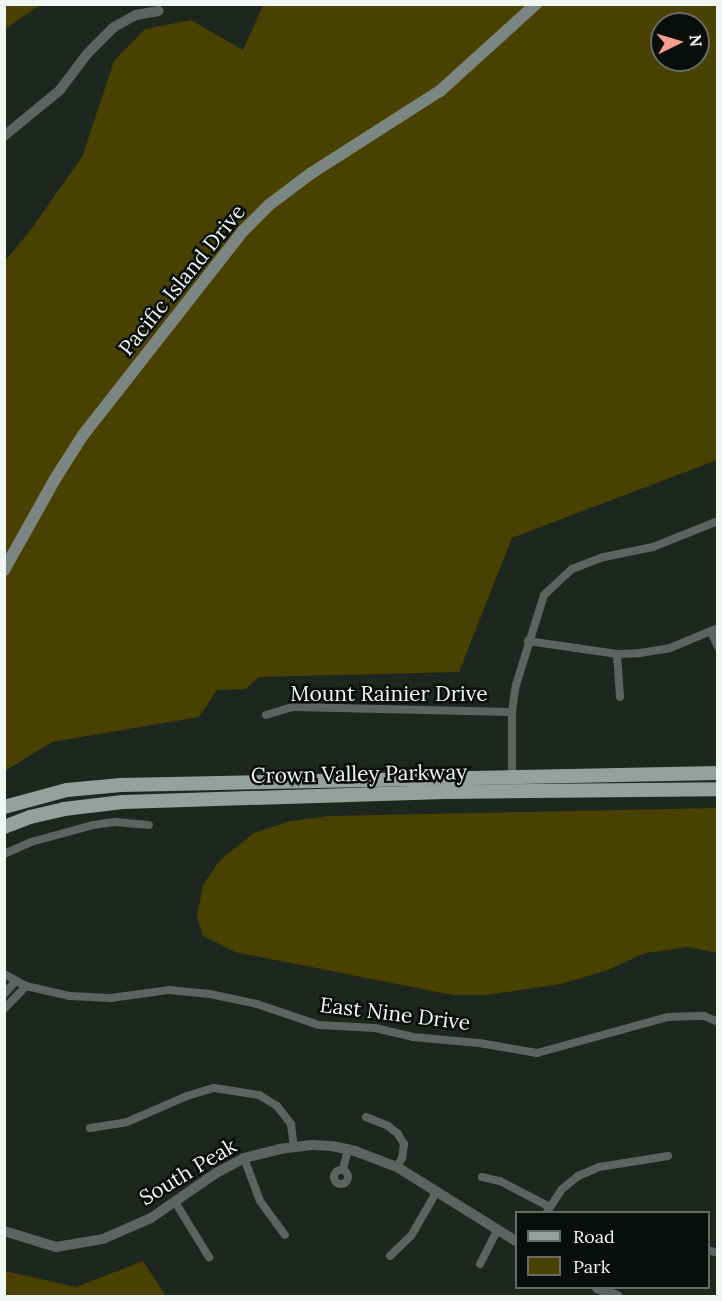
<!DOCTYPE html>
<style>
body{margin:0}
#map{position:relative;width:722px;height:1301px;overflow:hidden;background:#1d271f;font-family:Lora,serif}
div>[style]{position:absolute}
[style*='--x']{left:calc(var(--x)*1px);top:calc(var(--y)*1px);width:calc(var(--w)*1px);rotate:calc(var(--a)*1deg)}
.green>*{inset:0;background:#484100}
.minor>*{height:8px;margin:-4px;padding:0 4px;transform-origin:4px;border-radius:4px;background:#5c6361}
.minor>.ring{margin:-4px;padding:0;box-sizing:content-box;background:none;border:8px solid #5c6361;border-radius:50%}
.tertiary>*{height:10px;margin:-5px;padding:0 5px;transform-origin:5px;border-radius:5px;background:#5c6361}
.secondary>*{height:12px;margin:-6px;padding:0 6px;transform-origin:6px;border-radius:6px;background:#7b8683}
.primary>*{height:14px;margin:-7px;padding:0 7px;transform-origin:7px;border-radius:7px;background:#94a19d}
span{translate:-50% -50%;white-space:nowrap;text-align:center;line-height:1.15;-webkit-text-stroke:5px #0a0e0b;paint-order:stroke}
.street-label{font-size:21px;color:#f0f7f2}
.frame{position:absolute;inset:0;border:6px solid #f0f7f2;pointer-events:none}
.legend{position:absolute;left:515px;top:1211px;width:195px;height:78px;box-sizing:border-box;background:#0a0e0b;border:2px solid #666b67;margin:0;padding:8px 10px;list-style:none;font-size:18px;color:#f0f7f2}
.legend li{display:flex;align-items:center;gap:12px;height:30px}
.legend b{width:30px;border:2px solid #666b67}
.north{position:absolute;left:650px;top:12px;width:60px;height:60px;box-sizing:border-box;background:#0a0e0b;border:2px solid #666b67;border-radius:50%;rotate:85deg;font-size:16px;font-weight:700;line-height:24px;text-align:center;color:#f0f7f2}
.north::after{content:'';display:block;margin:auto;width:21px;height:27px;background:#f59d8f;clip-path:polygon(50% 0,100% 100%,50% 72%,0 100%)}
</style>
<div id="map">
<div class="green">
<div style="clip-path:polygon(5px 4px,40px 4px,40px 5px,5px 29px)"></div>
<div style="clip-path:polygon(evenodd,263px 5px,717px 5px,717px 460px,512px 538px,459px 672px,259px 677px,246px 689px,217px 690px,199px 717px,52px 742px,5px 771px,5px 261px,29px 232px,82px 157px,114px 61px,145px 29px,191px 20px,243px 50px,263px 5px,662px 24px,698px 24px,698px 60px,662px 60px,662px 24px)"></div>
<div style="clip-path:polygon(717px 808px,717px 953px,689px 947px,645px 953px,608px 970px,561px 984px,487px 995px,453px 995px,235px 952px,203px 936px,197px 916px,203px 885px,220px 860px,254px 833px,290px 821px,329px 816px)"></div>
<div style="clip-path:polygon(143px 1261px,166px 1296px,5px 1296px,5px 1271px,76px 1287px)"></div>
</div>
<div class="minor">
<div style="--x:711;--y:632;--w:17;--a:65"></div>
<div style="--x:528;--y:641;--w:90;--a:8.3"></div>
<div style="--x:617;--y:654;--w:23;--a:-2"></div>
<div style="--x:640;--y:653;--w:30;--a:-9"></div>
<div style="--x:670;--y:648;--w:52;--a:-22.6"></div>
<div style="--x:617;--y:654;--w:43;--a:86"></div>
<div style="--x:266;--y:715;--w:28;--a:-17"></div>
<div style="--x:293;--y:707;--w:219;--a:1.3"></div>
<div style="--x:512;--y:776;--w:64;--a:-90"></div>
<div style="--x:512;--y:712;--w:27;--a:-82"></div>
<div style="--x:516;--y:685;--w:94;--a:-72.7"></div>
<div style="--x:544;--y:595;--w:38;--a:-43"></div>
<div style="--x:572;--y:569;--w:34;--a:-21"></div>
<div style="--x:604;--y:557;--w:50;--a:-11.5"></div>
<div style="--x:653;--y:547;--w:70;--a:-21.8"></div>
<div style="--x:4;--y:854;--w:30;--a:-24"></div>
<div style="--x:31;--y:842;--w:64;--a:-15.3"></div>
<div style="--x:93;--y:825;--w:22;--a:-8"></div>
<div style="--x:115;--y:822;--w:34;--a:5"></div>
<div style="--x:4;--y:974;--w:25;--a:29"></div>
<div style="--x:26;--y:986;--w:44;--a:13.1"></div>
<div style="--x:69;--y:996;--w:42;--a:2.7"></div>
<div style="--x:111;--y:998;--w:59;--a:-7.9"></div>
<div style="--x:169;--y:990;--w:41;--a:5.6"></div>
<div style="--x:210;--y:994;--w:48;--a:12"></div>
<div style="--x:257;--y:1004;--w:65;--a:18.7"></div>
<div style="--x:319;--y:1025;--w:56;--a:3.1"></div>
<div style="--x:375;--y:1028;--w:39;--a:13"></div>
<div style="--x:413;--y:1037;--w:66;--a:5.2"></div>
<div style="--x:479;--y:1043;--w:59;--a:9.8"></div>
<div style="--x:537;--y:1053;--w:136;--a:-15.4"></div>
<div style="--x:668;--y:1017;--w:36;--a:-2"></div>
<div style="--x:704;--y:1016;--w:15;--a:23"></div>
<div style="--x:4;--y:994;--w:18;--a:-47"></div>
<div style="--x:4;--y:1009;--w:32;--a:-46"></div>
<div style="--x:366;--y:1117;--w:24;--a:22"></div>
<div style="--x:388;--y:1126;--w:13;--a:39"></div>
<div style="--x:398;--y:1134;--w:12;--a:59"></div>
<div style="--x:404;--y:1144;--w:14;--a:98"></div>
<div style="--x:402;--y:1158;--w:10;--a:119"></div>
<div style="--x:90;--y:1128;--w:37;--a:-9"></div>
<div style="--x:127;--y:1122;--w:65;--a:-23.4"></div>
<div style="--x:187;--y:1096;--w:28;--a:-17"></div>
<div style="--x:214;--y:1088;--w:46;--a:8.8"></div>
<div style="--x:259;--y:1095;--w:21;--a:31"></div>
<div style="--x:277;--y:1106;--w:23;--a:52"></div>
<div style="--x:291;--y:1124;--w:23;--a:83"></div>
<div style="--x:244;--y:1158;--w:46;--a:69.6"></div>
<div style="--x:260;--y:1201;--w:42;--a:53.7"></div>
<div style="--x:343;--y:1169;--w:21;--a:-76"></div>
<div class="ring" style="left:334px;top:1170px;width:6px;height:6px"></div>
<div style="--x:482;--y:1177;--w:18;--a:13"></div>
<div style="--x:500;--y:1181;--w:56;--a:27.5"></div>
<div style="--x:175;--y:1202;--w:65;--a:58.3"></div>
<div style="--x:547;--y:1212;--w:27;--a:-57"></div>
<div style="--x:562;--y:1189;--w:21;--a:-39"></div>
<div style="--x:578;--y:1176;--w:23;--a:-23"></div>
<div style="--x:599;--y:1167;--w:70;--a:-9.1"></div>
<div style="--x:708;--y:1250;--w:10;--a:17"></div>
<div style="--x:390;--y:1256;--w:29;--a:-44"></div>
<div style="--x:411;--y:1236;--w:52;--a:-60"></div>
<div style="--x:480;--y:1264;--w:39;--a:-63"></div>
</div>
<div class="tertiary">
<div style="--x:4;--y:136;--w:72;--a:-39.4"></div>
<div style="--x:60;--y:90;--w:45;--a:-53.1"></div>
<div style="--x:87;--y:54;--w:38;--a:-45"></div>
<div style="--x:114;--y:27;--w:25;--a:-29"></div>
<div style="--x:136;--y:15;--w:23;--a:-10"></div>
<div style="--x:4;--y:1231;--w:54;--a:17.1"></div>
<div style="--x:56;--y:1247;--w:48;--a:-9.7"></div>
<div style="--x:103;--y:1239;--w:52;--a:-23.6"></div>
<div style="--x:151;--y:1218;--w:79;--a:-34.7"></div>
<div style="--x:216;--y:1173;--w:32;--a:-28"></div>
<div style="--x:244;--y:1158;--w:36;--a:-14"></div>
<div style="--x:279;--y:1149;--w:33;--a:-7"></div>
<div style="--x:312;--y:1145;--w:20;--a:3"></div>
<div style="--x:332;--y:1146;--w:24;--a:12"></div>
<div style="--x:355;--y:1151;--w:45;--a:20.9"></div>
<div style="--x:397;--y:1167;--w:140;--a:31.9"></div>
<div style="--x:597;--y:1288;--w:22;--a:22"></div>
</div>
<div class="secondary">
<div style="--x:4;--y:570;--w:104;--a:-60.7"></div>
<div style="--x:55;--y:479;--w:52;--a:-57.5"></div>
<div style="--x:83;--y:435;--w:259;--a:-51.9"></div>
<div style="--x:243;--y:231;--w:37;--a:-45"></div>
<div style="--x:269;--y:205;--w:51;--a:-37.1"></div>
<div style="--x:310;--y:174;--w:154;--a:-32.6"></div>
<div style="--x:440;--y:91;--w:130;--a:-42.2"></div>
</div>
<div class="primary">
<div style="--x:4;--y:807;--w:65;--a:-15.1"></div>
<div style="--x:67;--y:790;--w:54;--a:-5.3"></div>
<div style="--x:121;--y:785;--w:597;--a:-1.15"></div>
<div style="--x:4;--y:827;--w:28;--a:-21"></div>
<div style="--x:30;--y:817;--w:35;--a:-13"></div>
<div style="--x:64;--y:809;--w:59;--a:-6.8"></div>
<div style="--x:123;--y:802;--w:322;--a:-1.8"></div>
<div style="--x:445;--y:792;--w:273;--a:-0.6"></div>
</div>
<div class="street-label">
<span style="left:182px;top:280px;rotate:-51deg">Pacific Island Drive</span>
<span style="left:389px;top:694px">Mount Rainier Drive</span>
<span style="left:359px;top:774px;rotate:-1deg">Crown Valley Parkway</span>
<span style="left:395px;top:1014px;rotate:7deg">East Nine Drive</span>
<span style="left:188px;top:1172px;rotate:-31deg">South Peak</span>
</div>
<div class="frame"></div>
<ul class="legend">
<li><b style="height:8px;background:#94a19d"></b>Road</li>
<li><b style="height:16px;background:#484100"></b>Park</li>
</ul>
<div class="north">N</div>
</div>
